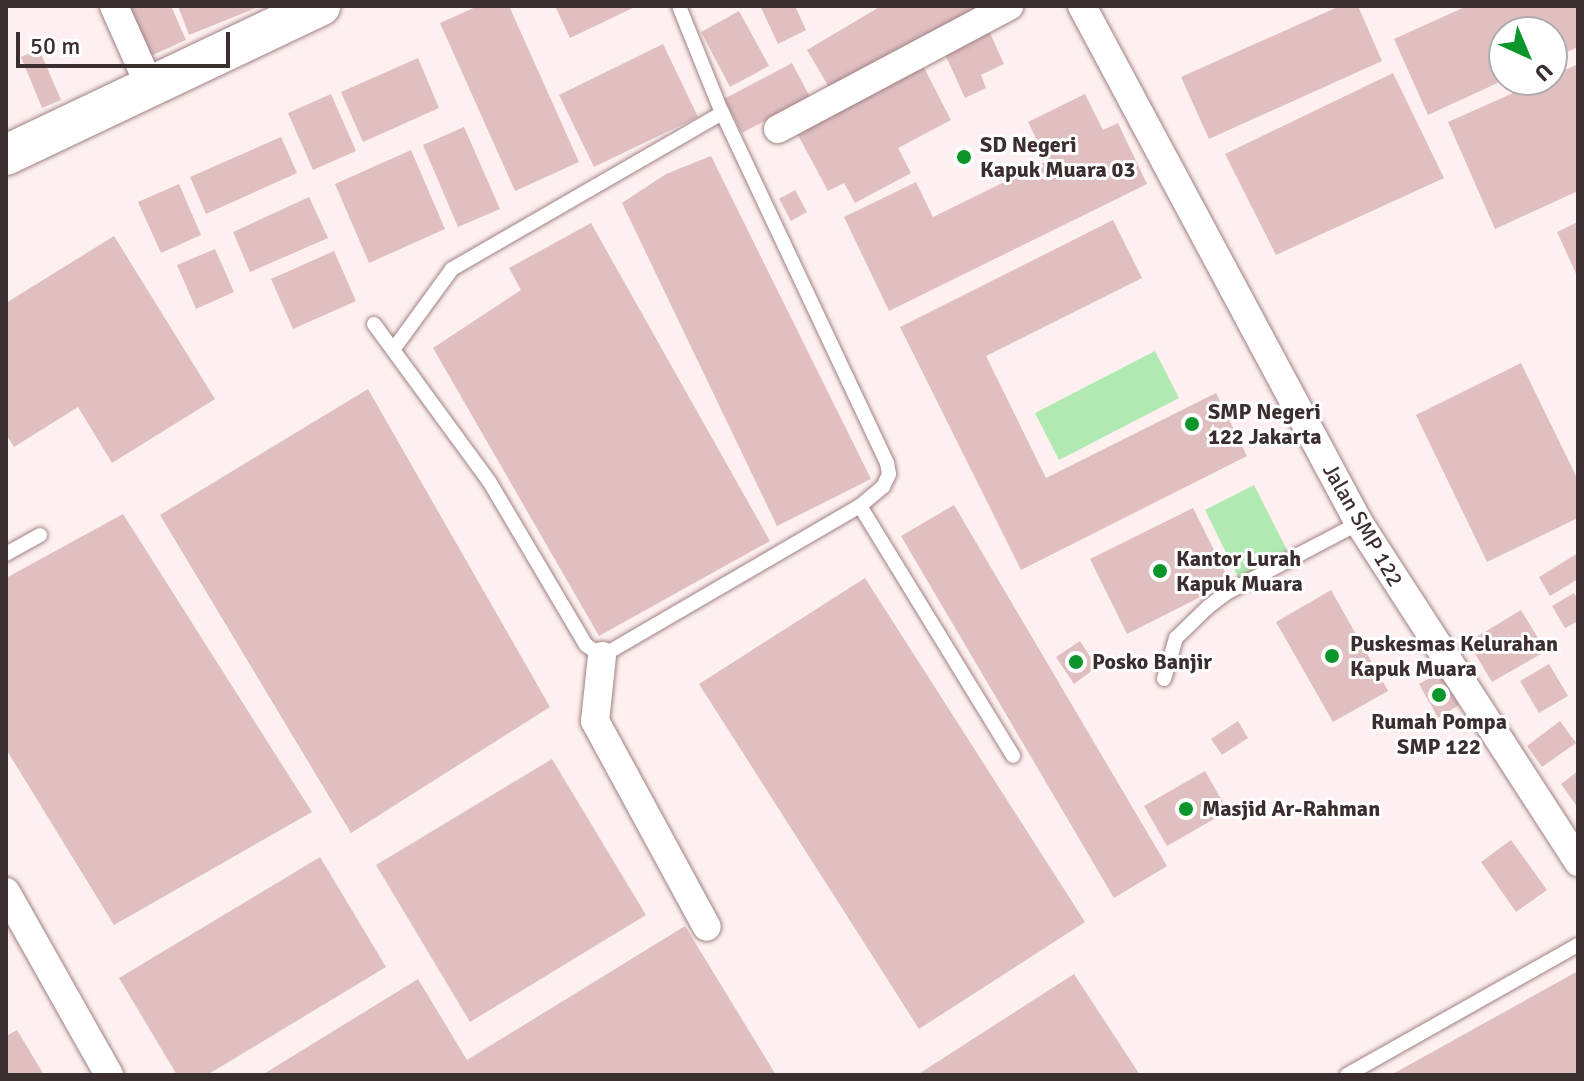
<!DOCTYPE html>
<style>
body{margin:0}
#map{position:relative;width:1584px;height:1081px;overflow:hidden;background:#fef0f0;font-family:Signika,sans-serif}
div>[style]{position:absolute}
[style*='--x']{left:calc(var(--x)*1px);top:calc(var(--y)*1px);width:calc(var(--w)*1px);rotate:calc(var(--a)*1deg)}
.green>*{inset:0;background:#b1e9b2}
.building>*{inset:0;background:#e0bfc1}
.roads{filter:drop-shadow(0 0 2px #a08183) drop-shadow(0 0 2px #a08183)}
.service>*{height:14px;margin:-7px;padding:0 7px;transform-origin:7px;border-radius:7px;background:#fff}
.minor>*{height:28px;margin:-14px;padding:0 14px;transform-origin:14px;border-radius:14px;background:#fff}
.secondary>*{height:40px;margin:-20px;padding:0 20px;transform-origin:20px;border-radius:20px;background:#fff}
.dots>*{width:22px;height:22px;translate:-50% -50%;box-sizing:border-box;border:4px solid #fff;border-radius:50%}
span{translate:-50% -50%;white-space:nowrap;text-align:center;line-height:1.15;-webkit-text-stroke:6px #fff;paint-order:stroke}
.poi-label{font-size:22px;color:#3b2e2f;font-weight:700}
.left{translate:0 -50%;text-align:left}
.street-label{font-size:22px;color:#3b2e2f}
.frame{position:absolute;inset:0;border:8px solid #3b2e2f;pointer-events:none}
.north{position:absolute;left:1488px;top:16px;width:80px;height:80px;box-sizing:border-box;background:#fff;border:2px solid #b1abac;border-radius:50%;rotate:136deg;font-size:22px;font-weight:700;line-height:32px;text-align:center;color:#3b2e2f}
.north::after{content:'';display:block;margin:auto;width:28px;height:36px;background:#0b952a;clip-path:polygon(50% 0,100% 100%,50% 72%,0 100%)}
.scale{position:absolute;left:16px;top:32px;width:214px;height:36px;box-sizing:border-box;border:4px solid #3b2e2f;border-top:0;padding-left:10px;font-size:24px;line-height:28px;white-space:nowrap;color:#3b2e2f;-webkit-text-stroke:6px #fff;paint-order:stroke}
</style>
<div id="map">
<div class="green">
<div style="clip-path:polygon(1155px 351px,1179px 398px,1059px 460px,1035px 413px)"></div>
<div style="clip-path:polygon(1254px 485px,1291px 558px,1241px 583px,1205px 510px)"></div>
</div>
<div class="building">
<div style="clip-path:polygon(125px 6px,171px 6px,186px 40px,148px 57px)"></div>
<div style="clip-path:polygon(178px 6px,261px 6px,189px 35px)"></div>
<div style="clip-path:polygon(478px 6px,509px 6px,579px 162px,515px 191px,440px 23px)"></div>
<div style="clip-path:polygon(555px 6px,637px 6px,570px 38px)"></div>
<div style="clip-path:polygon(765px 6px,795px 6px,806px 30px,778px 44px,761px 8px)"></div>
<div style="clip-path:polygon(881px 6px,981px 6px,833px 94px,807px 50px)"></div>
<div style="clip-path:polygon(1340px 6px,1358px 6px,1382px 61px,1209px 139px,1181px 77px)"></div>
<div style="clip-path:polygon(1467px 6px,1578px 6px,1578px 47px,1552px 59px,1552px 32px,1504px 32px,1504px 80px,1428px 115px,1394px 39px)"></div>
<div style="clip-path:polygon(739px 11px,769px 66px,730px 87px,701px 32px)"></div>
<div style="clip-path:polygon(989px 31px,1004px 64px,981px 75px,986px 88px,965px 98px,944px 52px)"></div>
<div style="clip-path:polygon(663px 44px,698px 117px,594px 167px,559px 95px)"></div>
<div style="clip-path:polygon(39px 49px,61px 100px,42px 108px,21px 57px)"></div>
<div style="clip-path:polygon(418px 58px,439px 108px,363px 142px,341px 92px)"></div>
<div style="clip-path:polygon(919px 58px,951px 120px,898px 148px,911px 173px,855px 203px,844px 183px,828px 191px,792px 124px)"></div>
<div style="clip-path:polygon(792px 63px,810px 97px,742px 133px,724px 99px)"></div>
<div style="clip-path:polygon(1578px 64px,1578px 191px,1495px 229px,1448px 122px,1542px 80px,1552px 80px,1552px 76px)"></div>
<div style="clip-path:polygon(1393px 73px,1444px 178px,1276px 255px,1225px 154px)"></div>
<div style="clip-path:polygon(331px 94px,356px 151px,313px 170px,288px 113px)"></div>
<div style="clip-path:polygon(1085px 94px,1103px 130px,1118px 123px,1147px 184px,889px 311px,844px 217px,916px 182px,933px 217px,1047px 161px,1028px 122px)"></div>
<div style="clip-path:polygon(464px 127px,500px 209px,458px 227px,423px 145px)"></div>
<div style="clip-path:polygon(281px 137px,297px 173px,206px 214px,190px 177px)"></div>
<div style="clip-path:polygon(411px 150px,445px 229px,369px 263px,335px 184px)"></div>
<div style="clip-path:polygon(711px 156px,871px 479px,777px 526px,622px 203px,666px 174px)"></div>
<div style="clip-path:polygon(179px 184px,201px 235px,161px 253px,138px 202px)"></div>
<div style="clip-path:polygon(795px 190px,807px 212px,791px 221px,779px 199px)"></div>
<div style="clip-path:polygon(309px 197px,328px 238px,250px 272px,233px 232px)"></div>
<div style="clip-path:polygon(1113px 220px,1142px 278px,986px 356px,1046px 478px,1216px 393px,1247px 456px,1021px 570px,900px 327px)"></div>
<div style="clip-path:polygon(1578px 222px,1578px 278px,1557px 232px)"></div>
<div style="clip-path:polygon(591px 223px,770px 541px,599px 636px,433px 348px,521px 290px,509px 268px)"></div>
<div style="clip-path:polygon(114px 236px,215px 399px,112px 463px,78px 407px,14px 447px,6px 434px,6px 303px)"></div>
<div style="clip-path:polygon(215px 249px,234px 292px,196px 309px,177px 265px)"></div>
<div style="clip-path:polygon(334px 251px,356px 301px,293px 329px,271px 279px)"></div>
<div style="clip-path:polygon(1521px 363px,1578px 480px,1578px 518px,1487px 562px,1416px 415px)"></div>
<div style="clip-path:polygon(368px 389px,550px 707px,351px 833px,160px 515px)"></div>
<div style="clip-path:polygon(954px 505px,1167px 866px,1114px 898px,901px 536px)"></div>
<div style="clip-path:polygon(1193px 508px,1230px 582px,1127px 634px,1090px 559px)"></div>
<div style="clip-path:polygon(123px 514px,312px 812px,114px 925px,6px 749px,6px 578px)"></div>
<div style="clip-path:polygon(1578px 553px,1578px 579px,1550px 596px,1539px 577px)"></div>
<div style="clip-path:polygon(865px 578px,1085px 922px,919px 1029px,699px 684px)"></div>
<div style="clip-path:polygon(1331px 590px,1388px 691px,1333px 722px,1276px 622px)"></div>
<div style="clip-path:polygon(1574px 593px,1578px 600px,1578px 621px,1565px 628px,1552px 606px)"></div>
<div style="clip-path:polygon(1521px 610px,1546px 651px,1492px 682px,1468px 642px)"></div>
<div style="clip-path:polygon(1080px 641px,1097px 667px,1074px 684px,1056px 657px)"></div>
<div style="clip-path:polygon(1549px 664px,1568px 696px,1539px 713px,1520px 681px)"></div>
<div style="clip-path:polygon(1441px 672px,1459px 705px,1438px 718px,1419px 684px)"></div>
<div style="clip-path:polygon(1238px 721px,1248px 738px,1222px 755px,1211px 739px)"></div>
<div style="clip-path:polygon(1560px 721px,1576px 743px,1542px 767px,1527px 746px)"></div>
<div style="clip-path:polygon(552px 759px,646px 915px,470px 1022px,376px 865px)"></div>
<div style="clip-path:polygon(1205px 771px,1228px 811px,1167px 846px,1144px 806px)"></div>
<div style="clip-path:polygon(1578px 771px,1578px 808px,1561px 784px)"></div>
<div style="clip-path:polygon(1511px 840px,1547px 890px,1516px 912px,1481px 862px)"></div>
<div style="clip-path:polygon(320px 857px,386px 967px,207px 1075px,177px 1075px,119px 978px)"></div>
<div style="clip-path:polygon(685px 926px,776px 1075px,262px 1075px,418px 979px,467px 1060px)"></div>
<div style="clip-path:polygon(1578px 971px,1578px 1075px,1391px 1075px)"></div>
<div style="clip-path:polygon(1074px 974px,1140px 1075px,917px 1075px)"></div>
<div style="clip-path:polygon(17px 1030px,44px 1075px,6px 1075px,6px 1036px)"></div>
</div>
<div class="roads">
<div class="service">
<div style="--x:374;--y:324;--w:195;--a:53.8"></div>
<div style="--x:489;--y:481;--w:191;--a:59.4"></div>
<div style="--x:586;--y:645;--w:19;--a:35"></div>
<div style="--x:602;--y:656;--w:298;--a:-30.2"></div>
<div style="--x:860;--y:506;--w:30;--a:-40"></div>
<div style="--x:883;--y:487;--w:14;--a:-65"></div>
<div style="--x:889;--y:474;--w:11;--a:-100"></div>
<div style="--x:887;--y:463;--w:387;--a:-115.2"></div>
<div style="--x:722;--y:113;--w:115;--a:-111.9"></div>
<div style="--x:393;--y:350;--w:100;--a:-53.9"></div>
<div style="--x:452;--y:269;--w:312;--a:-30"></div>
<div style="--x:860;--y:506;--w:293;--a:58.5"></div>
<div style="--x:6;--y:554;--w:39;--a:-29"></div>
<div style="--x:1164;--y:679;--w:43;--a:-73.7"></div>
<div style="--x:1176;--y:638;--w:45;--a:-44.1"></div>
<div style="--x:1208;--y:607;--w:25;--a:-37"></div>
<div style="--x:1228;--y:592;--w:148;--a:-27.8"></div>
<div style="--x:1347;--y:1075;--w:265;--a:-29.4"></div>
</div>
<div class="minor">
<div style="--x:114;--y:6;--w:89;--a:66"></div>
<div style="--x:1082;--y:6;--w:587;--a:61.82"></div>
<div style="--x:1359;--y:523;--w:404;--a:57.1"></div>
<div style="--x:778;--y:129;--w:262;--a:-28"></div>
<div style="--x:602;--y:656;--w:65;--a:96.1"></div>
<div style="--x:595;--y:721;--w:234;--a:61.5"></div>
<div style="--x:6;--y:892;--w:210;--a:60.6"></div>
</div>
<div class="secondary">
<div style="--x:6;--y:155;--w:348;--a:-25.4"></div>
</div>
</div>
<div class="dots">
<div style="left:964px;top:157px;background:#0b952a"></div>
<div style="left:1192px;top:424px;background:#0b952a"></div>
<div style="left:1160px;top:571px;background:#0b952a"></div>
<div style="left:1332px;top:656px;background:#0b952a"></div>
<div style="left:1076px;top:662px;background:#0b952a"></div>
<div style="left:1439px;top:695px;background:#0b952a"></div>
<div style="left:1186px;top:809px;background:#0b952a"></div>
</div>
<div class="poi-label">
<span class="left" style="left:980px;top:157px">SD Negeri<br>Kapuk Muara 03</span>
<span class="left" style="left:1208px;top:424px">SMP Negeri<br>122 Jakarta</span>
<span class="left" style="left:1176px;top:571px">Kantor Lurah<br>Kapuk Muara</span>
<span class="left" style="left:1350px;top:656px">Puskesmas Kelurahan<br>Kapuk Muara</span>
<span class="left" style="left:1092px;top:662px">Posko Banjir</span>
<span style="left:1439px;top:734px">Rumah Pompa<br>SMP 122</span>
<span class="left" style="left:1202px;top:809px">Masjid Ar-Rahman</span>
</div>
<div class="street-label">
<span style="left:1363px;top:525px;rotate:60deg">Jalan SMP 122</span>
</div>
<div class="frame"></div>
<div class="north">U</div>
<div class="scale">50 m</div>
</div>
